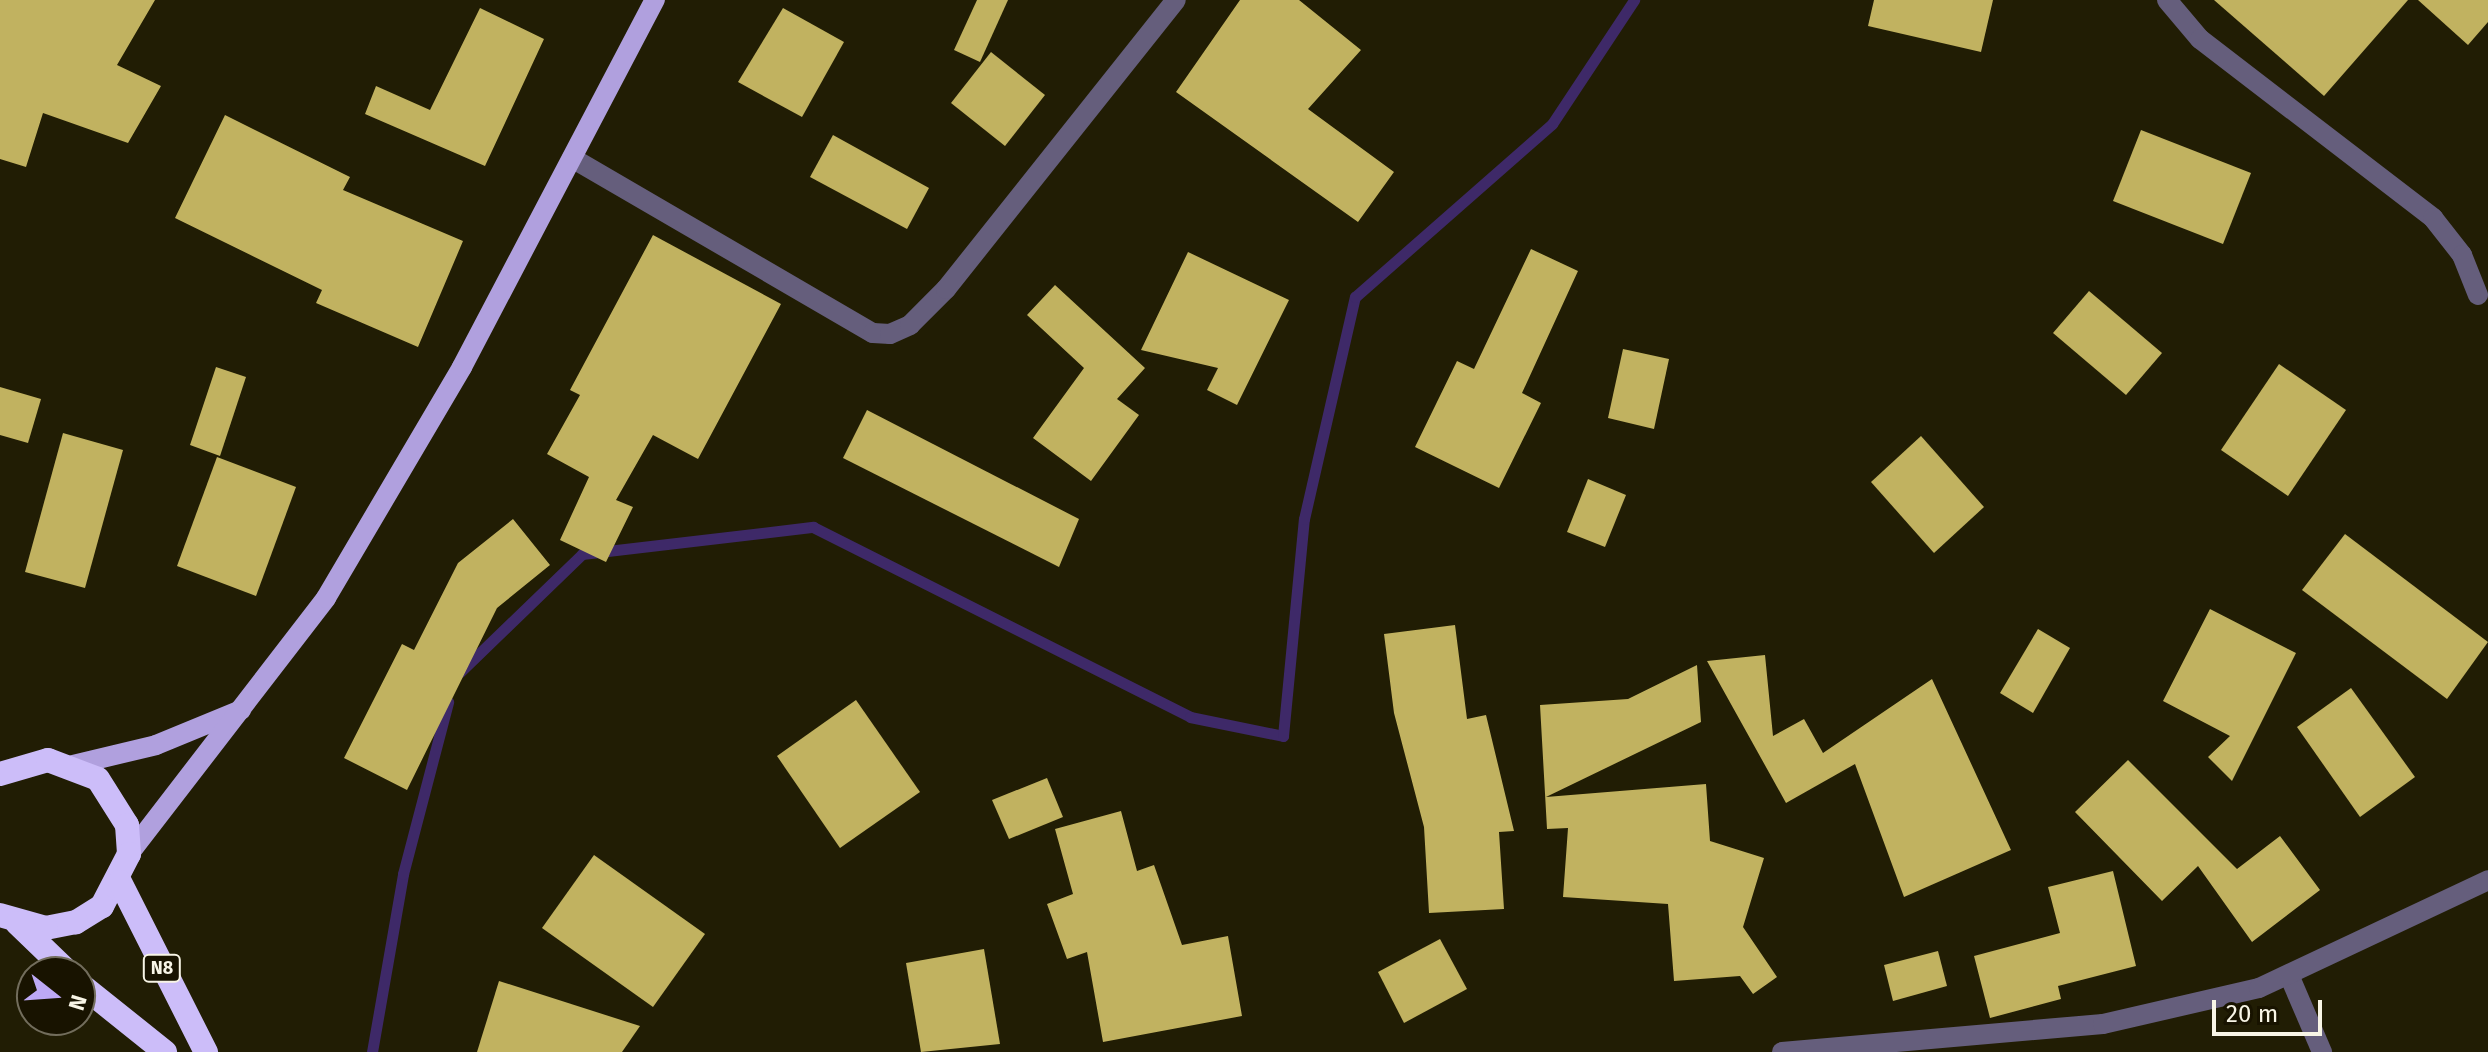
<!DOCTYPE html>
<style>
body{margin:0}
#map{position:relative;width:2488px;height:1052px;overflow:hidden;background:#211d04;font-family:"Fira Sans",sans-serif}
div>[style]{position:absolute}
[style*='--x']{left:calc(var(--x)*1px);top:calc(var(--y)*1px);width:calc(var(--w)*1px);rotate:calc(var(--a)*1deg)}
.stream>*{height:11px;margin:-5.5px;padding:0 5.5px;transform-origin:5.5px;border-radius:5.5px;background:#3e2968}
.building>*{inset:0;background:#c1b260}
.minor>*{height:20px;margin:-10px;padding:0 10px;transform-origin:10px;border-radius:10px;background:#655e7c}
.major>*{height:20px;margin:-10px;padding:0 10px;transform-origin:10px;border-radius:10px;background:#b0a0de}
.highway>*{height:24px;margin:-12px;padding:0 12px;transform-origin:12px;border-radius:12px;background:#ccbdf9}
span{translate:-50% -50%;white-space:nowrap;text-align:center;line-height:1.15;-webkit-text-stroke:8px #181300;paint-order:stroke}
.shield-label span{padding:2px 6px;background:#181300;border:2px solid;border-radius:6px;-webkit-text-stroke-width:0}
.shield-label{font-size:18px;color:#f8f5e6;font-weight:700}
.north{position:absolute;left:16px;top:956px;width:80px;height:80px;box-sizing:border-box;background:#181300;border:2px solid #726d5c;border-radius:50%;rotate:107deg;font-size:22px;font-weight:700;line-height:32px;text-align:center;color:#f8f5e6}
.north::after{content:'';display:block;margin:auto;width:28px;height:36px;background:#bda9f5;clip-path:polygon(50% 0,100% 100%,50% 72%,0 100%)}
.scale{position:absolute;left:2212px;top:1000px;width:110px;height:36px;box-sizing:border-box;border:4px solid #f8f5e6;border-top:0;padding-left:10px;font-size:24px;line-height:28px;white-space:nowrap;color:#f8f5e6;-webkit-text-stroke:6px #181300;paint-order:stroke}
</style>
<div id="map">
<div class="stream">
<div style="--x:460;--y:672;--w:170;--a:-44"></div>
<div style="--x:582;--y:554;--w:233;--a:-6.7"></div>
<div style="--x:813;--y:527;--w:422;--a:26.7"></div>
<div style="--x:1190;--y:717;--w:95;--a:11.5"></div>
<div style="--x:1283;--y:736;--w:218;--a:-84.5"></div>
<div style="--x:1304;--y:519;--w:228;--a:-77.1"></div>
<div style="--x:1355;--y:297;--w:262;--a:-41.3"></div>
<div style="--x:1552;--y:124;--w:149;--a:-56.5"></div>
<div style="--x:372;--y:1052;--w:181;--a:-80.1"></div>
<div style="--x:403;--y:874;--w:178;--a:-75.3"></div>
</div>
<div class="building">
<div style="clip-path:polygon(0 0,155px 0,117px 65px,161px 86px,128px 143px,43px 113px,26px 167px,0 159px)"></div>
<div style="clip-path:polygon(977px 0,1008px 0,980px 62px,954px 50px)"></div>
<div style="clip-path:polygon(1240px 0,1299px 0,1361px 50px,1308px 109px,1394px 172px,1358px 222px,1176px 92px)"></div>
<div style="clip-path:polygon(1874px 0,1993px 0,1981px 52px,1868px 26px)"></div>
<div style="clip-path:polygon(2214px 0,2408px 0,2324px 96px)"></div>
<div style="clip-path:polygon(2418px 0,2488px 0,2488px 22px,2468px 45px)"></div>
<div style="clip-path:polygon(480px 8px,544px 39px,485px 166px,365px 114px,376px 86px,430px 110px)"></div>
<div style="clip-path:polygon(783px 8px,844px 42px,802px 117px,738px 82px)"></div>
<div style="clip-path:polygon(991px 52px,1045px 95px,1005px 146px,951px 103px)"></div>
<div style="clip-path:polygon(225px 115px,350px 177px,343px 190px,463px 241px,418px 347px,316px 303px,322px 290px,175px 218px)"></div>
<div style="clip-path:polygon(2141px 130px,2251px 173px,2223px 244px,2113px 201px)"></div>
<div style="clip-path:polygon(833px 135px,929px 188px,907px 229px,810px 177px)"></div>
<div style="clip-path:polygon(653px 235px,781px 304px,698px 459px,653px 435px,616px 500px,633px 507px,606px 562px,560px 540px,589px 477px,547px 454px,580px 395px,570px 390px)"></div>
<div style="clip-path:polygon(1531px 249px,1578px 271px,1522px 393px,1541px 403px,1499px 488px,1415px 447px,1457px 361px,1474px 369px)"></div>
<div style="clip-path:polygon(1188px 252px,1289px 300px,1237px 405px,1207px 390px,1218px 368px,1141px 350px)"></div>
<div style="clip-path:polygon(1055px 285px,1145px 368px,1117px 399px,1139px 415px,1091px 481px,1033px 438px,1084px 368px,1027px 315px)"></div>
<div style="clip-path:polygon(2089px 291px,2162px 353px,2126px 395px,2053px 333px)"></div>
<div style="clip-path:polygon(1623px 349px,1669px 359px,1654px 429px,1608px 418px)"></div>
<div style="clip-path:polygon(2279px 364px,2346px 410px,2288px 496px,2221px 450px)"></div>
<div style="clip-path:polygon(216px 367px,246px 377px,220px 456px,190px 445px)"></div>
<div style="clip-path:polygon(0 387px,41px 399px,28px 443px,0 435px)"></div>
<div style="clip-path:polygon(867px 410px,1079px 519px,1059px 567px,843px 458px)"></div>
<div style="clip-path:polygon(63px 433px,123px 450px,85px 588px,25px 572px)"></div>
<div style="clip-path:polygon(1921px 436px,1984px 507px,1934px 553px,1871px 482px)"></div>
<div style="clip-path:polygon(217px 457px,296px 487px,256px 596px,177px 566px)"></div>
<div style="clip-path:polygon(1588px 479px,1626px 495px,1605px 547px,1567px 532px)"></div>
<div style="clip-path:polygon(513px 519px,550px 565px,497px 608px,407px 790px,344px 758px,402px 644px,414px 650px,458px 563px)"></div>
<div style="clip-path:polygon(2345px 534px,2488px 642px,2447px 699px,2302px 590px)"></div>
<div style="clip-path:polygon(2210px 609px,2296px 653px,2232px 781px,2208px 757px,2230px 736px,2163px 701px)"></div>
<div style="clip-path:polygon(1455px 625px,1467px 719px,1486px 715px,1514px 831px,1499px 832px,1504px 909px,1429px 913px,1424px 827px,1394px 713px,1384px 634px)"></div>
<div style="clip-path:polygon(2038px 629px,2070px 648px,2033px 713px,2000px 693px)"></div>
<div style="clip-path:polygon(1765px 655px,1773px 736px,1804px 719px,1823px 753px,1932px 679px,2011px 850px,1904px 897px,1855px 764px,1786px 803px,1707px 661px)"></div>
<div style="clip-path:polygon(1697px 665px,1701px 722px,1546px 797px,1706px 784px,1710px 841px,1764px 858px,1743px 927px,1777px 977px,1753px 994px,1740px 976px,1674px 981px,1668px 904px,1563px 897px,1568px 828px,1547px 829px,1540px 705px,1628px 699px)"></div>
<div style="clip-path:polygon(2351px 688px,2415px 777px,2360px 817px,2297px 727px)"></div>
<div style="clip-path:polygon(856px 700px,920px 792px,840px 848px,777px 756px)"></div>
<div style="clip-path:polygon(2128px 760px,2237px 869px,2280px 836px,2320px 890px,2252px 942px,2198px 866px,2162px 901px,2075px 812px)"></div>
<div style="clip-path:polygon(1047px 778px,1063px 817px,1009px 839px,992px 800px)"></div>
<div style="clip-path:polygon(1121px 811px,1137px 871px,1154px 865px,1182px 945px,1228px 936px,1242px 1016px,1103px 1042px,1087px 952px,1067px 959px,1047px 904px,1073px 894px,1055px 829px)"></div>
<div style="clip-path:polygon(594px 855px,705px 934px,653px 1007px,542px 928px)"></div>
<div style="clip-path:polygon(2113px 871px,2136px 966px,2058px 986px,2061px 999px,1990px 1018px,1974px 956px,2060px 933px,2048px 887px)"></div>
<div style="clip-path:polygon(1440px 939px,1467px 989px,1404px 1023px,1378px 972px)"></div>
<div style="clip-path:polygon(984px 949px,1000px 1044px,921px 1052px,906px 963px)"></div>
<div style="clip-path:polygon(1938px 951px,1947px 986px,1893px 1001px,1884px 965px)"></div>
<div style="clip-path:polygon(499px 981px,640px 1026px,622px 1052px,477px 1052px)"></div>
</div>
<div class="minor">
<div style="--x:2167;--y:0;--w:51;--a:49.8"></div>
<div style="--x:2200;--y:39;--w:294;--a:37.5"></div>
<div style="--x:2433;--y:218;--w:47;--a:51.9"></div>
<div style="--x:2462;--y:255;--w:43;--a:68.2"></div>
<div style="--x:572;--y:158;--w:348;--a:30.2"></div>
<div style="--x:873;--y:333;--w:17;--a:3"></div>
<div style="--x:890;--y:334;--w:22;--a:-24"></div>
<div style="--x:910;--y:325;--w:51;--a:-45"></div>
<div style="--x:946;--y:289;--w:369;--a:-51.5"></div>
<div style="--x:2289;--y:975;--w:84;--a:66.8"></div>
<div style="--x:1782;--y:1052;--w:322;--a:-5"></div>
<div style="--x:2103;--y:1024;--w:160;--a:-13"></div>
<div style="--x:2259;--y:988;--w:253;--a:-25.2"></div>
</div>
<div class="major">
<div style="--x:73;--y:765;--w:85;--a:-13.5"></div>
<div style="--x:156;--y:745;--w:92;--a:-22.4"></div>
<div style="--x:129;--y:854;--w:323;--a:-52.4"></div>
<div style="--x:326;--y:598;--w:268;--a:-59.5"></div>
<div style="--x:462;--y:367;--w:415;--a:-62.3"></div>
</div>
<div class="highway">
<div style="--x:0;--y:774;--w:50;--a:-16.3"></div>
<div style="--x:48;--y:760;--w:53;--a:20.8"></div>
<div style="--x:98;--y:779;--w:54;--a:57.8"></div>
<div style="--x:127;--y:825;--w:29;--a:86"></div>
<div style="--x:129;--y:854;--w:59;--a:117.4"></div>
<div style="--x:102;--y:906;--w:31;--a:148"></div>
<div style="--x:76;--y:922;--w:31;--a:169"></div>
<div style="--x:46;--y:928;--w:48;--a:-164.2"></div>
<div style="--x:120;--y:882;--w:191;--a:63.2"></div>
<div style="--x:17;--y:923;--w:71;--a:43.9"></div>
<div style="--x:80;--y:984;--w:109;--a:38.7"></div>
</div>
<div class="shield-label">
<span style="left:162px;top:968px">N8</span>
</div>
<div class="north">N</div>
<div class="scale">20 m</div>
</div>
